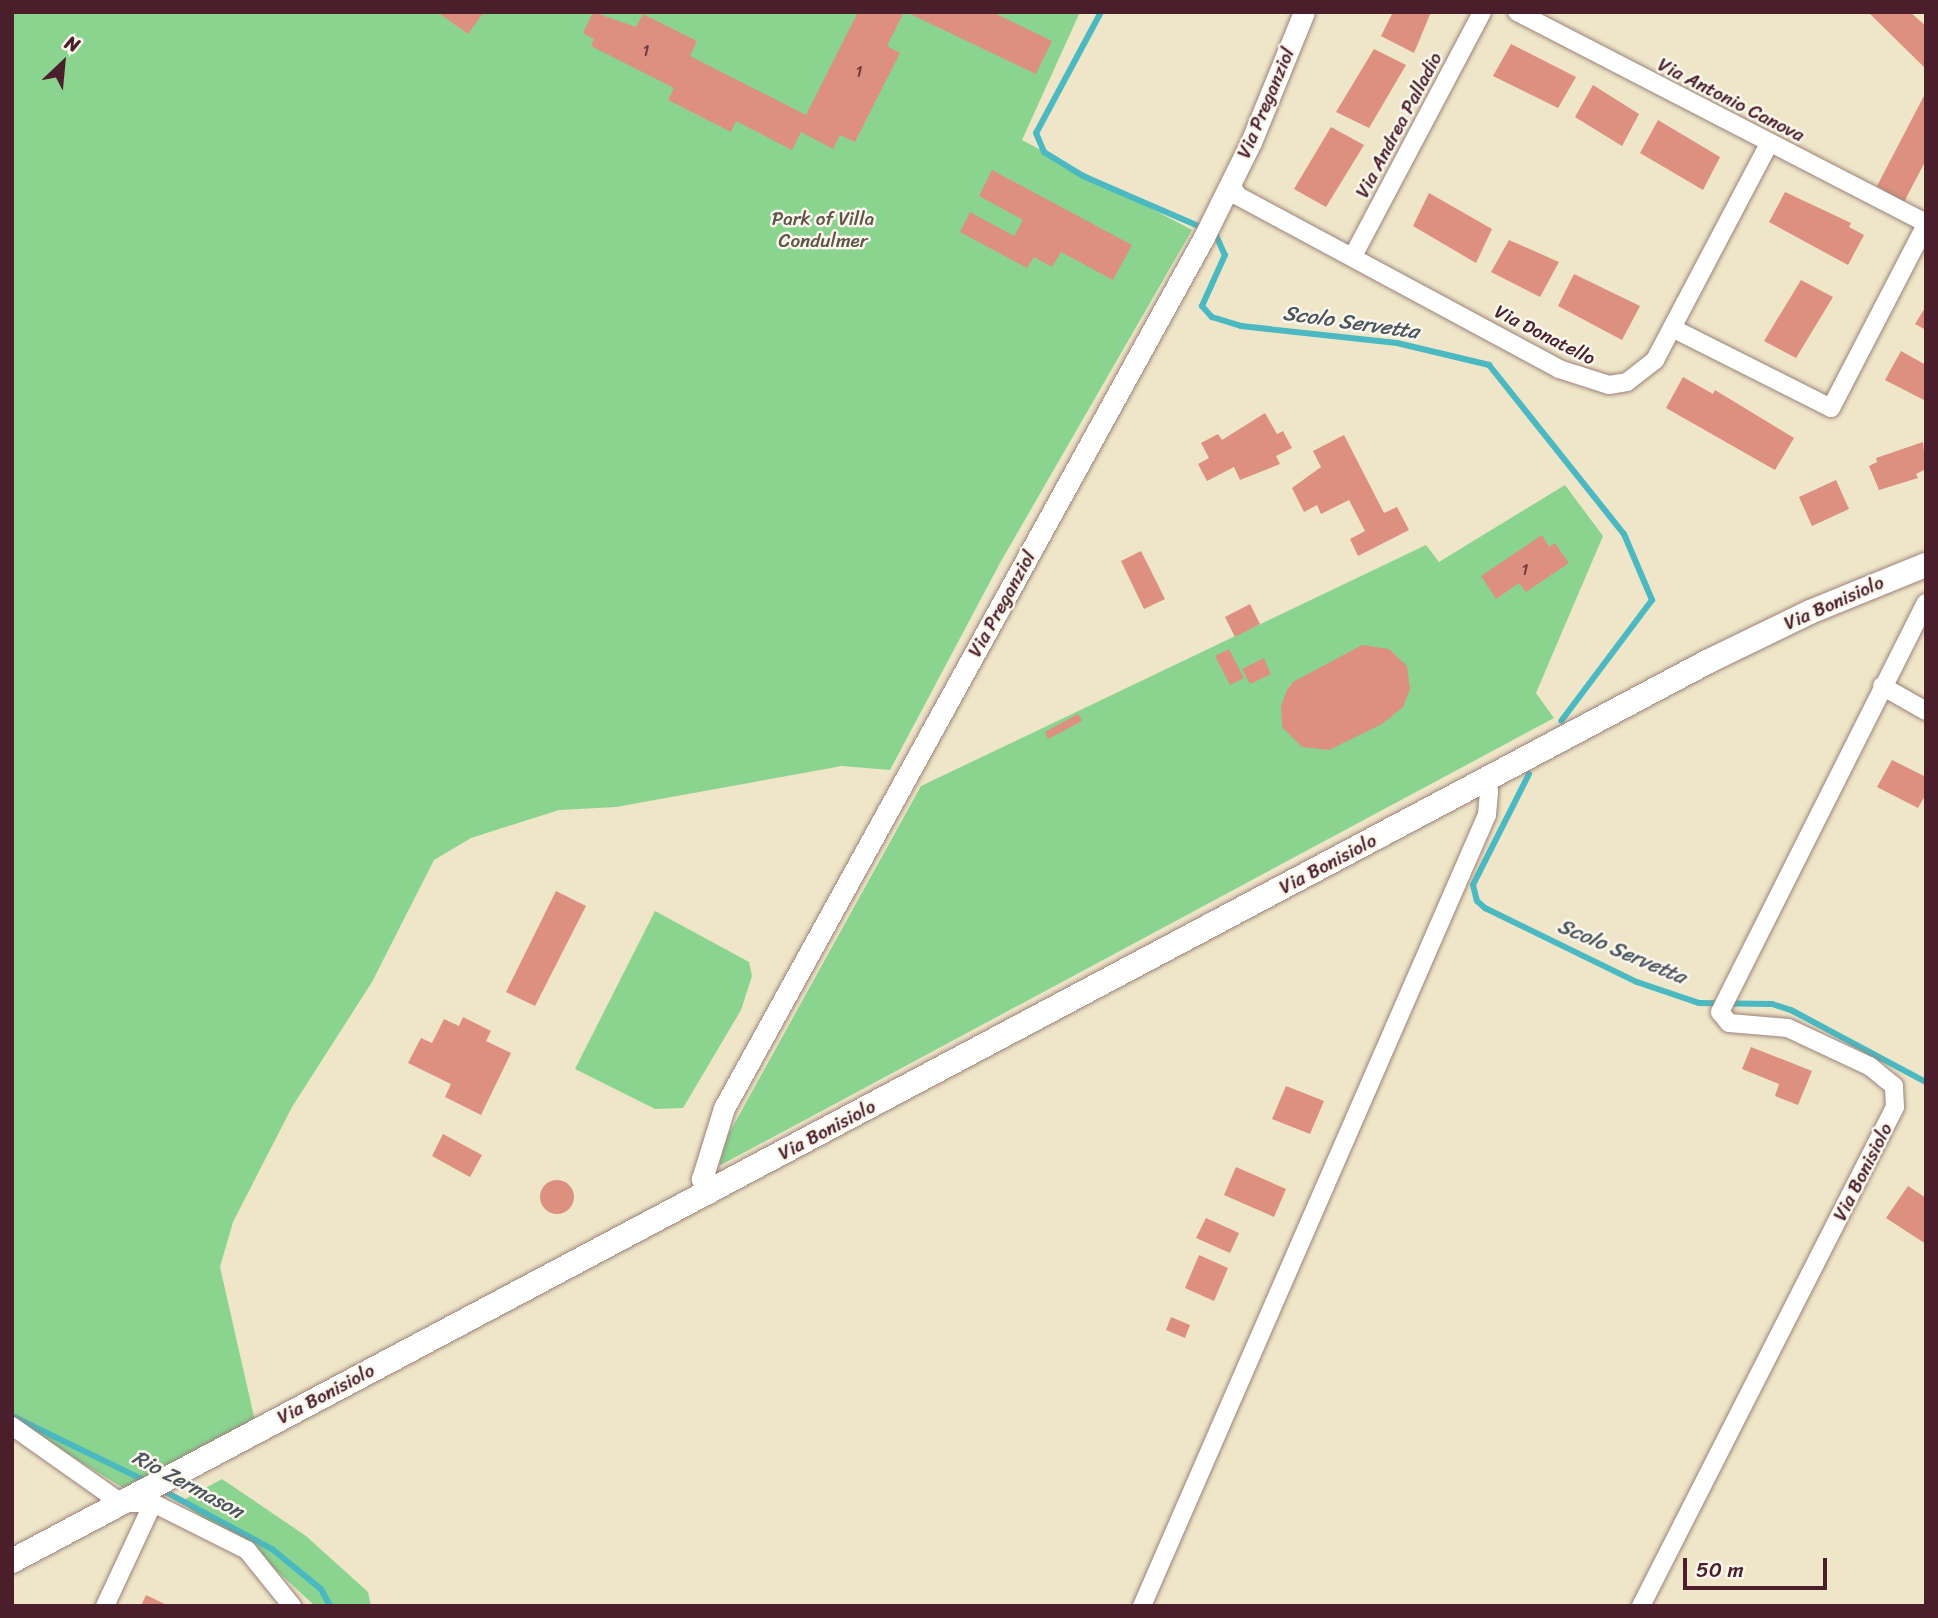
<!DOCTYPE html>
<style>
body{margin:0}
#map{position:relative;width:1938px;height:1618px;overflow:hidden;background:#efe5c8;font-family:Sriracha,sans-serif}
div>[style]{position:absolute}
[style*='--x']{left:calc(var(--x)*1px);top:calc(var(--y)*1px);width:calc(var(--w)*1px);rotate:calc(var(--a)*1deg)}
.green>*{inset:0;background:#8ad490}
.stream>*{height:6px;margin:-3px;padding:0 3px;transform-origin:3px;border-radius:3px;background:#4ab9c1}
.building>*{inset:0;background:#dd9080}
.round{border-radius:50%}
.roads{filter:drop-shadow(0 0 2px #9c827a) drop-shadow(0 0 2px #9c827a)}
.minor>*{height:18px;margin:-9px;padding:0 9px;transform-origin:9px;border-radius:9px;background:#fff}
.tertiary>*{height:21px;margin:-10.5px;padding:0 10.5px;transform-origin:10.5px;border-radius:10.5px;background:#fff}
.secondary>*{height:24px;margin:-12px;padding:0 12px;transform-origin:12px;border-radius:12px;background:#fff}
span{translate:-50% -50%;white-space:nowrap;text-align:center;line-height:1.15;-webkit-text-stroke:5px #fbf7ec;paint-order:stroke}
.number-label{font-size:16px;color:#6f3b40}
.number-label span{-webkit-text-stroke-width:0}
.street-label{font-size:19px;color:#4a1f2b}
.park-label{font-size:19px;color:#5d5549}
.water-label{font-size:21px;color:#4a5560;font-style:italic}
.frame{position:absolute;inset:0;border:14px solid #4a1f2b;pointer-events:none}
.north{position:absolute;left:28px;top:28px;width:70px;height:70px;-webkit-text-stroke:5px #fbf7ec;paint-order:stroke;rotate:26deg;font-size:19px;font-weight:700;line-height:28px;text-align:center;color:#4a1f2b}
.north::after{content:'';display:block;margin:auto;width:24px;height:32px;background:#4a1f2b;clip-path:polygon(50% 0,100% 100%,50% 72%,0 100%)}
.scale{position:absolute;left:1683px;top:1558px;width:144px;height:32px;box-sizing:border-box;border:4px solid #4a1f2b;border-top:0;padding-left:9px;font-size:21px;line-height:24px;white-space:nowrap;color:#4a1f2b;-webkit-text-stroke:5px #fbf7ec;paint-order:stroke}
</style>
<div id="map">
<div class="green">
<div style="clip-path:polygon(12px 12px,1080px 12px,1022px 140px,1192px 230px,1000px 563px,890px 770px,842px 766px,616px 807px,559px 810px,471px 838px,434px 860px,372px 982px,292px 1107px,233px 1222px,220px 1267px,255px 1421px,125px 1489px,12px 1420px)"></div>
<div style="clip-path:polygon(1565px 485px,1603px 536px,1536px 693px,1554px 718px,719px 1166px,727px 1137px,921px 786px,1426px 545px,1439px 562px)"></div>
<div style="clip-path:polygon(655px 911px,749px 962px,752px 976px,741px 1010px,683px 1108px,655px 1109px,575px 1069px)"></div>
<div style="clip-path:polygon(222px 1479px,306px 1536px,368px 1592px,371px 1606px,315px 1606px,264px 1559px,180px 1502px)"></div>
</div>
<div class="stream">
<div style="--x:1101;--y:12;--w:137;--a:118.2"></div>
<div style="--x:1036;--y:133;--w:21;--a:67"></div>
<div style="--x:1044;--y:152;--w:46;--a:31.6"></div>
<div style="--x:1083;--y:176;--w:144;--a:23.4"></div>
<div style="--x:1215;--y:233;--w:24;--a:66"></div>
<div style="--x:1225;--y:255;--w:56;--a:114.3"></div>
<div style="--x:1202;--y:306;--w:15;--a:48"></div>
<div style="--x:1212;--y:317;--w:30;--a:17"></div>
<div style="--x:1241;--y:326;--w:157;--a:6.2"></div>
<div style="--x:1397;--y:343;--w:95;--a:13.4"></div>
<div style="--x:1489;--y:365;--w:216;--a:51.4"></div>
<div style="--x:1624;--y:534;--w:72;--a:67"></div>
<div style="--x:1652;--y:600;--w:151;--a:126.9"></div>
<div style="--x:1529;--y:774;--w:124;--a:116.8"></div>
<div style="--x:1473;--y:885;--w:16;--a:76"></div>
<div style="--x:1477;--y:901;--w:11;--a:41"></div>
<div style="--x:1485;--y:908;--w:169;--a:26"></div>
<div style="--x:1637;--y:982;--w:65;--a:18.7"></div>
<div style="--x:1699;--y:1003;--w:73;--a:0.8"></div>
<div style="--x:1772;--y:1004;--w:20;--a:18"></div>
<div style="--x:1791;--y:1010;--w:153;--a:28.1"></div>
<div style="--x:12;--y:1416;--w:149;--a:25.9"></div>
<div style="--x:162;--y:1490;--w:125;--a:28.2"></div>
<div style="--x:272;--y:1549;--w:63;--a:39.2"></div>
<div style="--x:321;--y:1589;--w:19;--a:62"></div>
</div>
<div class="building">
<div style="clip-path:polygon(437px 12px,484px 12px,468px 34px)"></div>
<div style="clip-path:polygon(593px 12px,636px 27px,643px 14px,697px 41px,690px 56px,806px 115px,858px 12px,904px 12px,887px 46px,900px 53px,855px 142px,840px 135px,833px 149px,801px 132px,792px 150px,736px 121px,731px 132px,668px 100px,674px 88px,591px 46px,594px 39px,583px 33px)"></div>
<div style="clip-path:polygon(906px 12px,992px 12px,1052px 41px,1036px 74px)"></div>
<div style="clip-path:polygon(1393px 12px,1431px 12px,1414px 53px,1381px 36px)"></div>
<div style="clip-path:polygon(1868px 12px,1910px 12px,1926px 26px,1926px 69px)"></div>
<div style="clip-path:polygon(1511px 44px,1576px 77px,1558px 108px,1493px 76px)"></div>
<div style="clip-path:polygon(1374px 49px,1406px 65px,1369px 128px,1336px 112px)"></div>
<div style="clip-path:polygon(1593px 85px,1639px 114px,1622px 146px,1575px 117px)"></div>
<div style="clip-path:polygon(1926px 92px,1926px 160px,1904px 202px,1877px 186px)"></div>
<div style="clip-path:polygon(1658px 120px,1720px 157px,1703px 190px,1640px 153px)"></div>
<div style="clip-path:polygon(1331px 127px,1364px 145px,1326px 207px,1294px 189px)"></div>
<div style="clip-path:polygon(992px 170px,1132px 245px,1113px 280px,1061px 252px,1052px 267px,1034px 257px,1027px 268px,960px 232px,970px 212px,1014px 236px,1023px 220px,979px 196px)"></div>
<div style="clip-path:polygon(1785px 192px,1851px 223px,1849px 227px,1864px 235px,1848px 265px,1769px 222px)"></div>
<div style="clip-path:polygon(1429px 193px,1492px 229px,1476px 263px,1413px 226px)"></div>
<div style="clip-path:polygon(1509px 240px,1559px 262px,1540px 297px,1491px 272px)"></div>
<div style="clip-path:polygon(1574px 274px,1640px 306px,1622px 340px,1558px 306px)"></div>
<div style="clip-path:polygon(1801px 280px,1833px 297px,1796px 358px,1764px 341px)"></div>
<div style="clip-path:polygon(1926px 306px,1926px 330px,1915px 324px)"></div>
<div style="clip-path:polygon(1901px 351px,1926px 365px,1924px 400px,1885px 380px)"></div>
<div style="clip-path:polygon(1683px 377px,1713px 394px,1715px 390px,1794px 438px,1775px 470px,1666px 408px)"></div>
<div style="clip-path:polygon(1265px 413px,1277px 434px,1283px 431px,1292px 448px,1276px 456px,1280px 464px,1240px 480px,1234px 467px,1207px 481px,1198px 464px,1209px 458px,1201px 443px,1218px 434px,1222px 440px)"></div>
<div style="clip-path:polygon(1344px 435px,1384px 513px,1397px 507px,1409px 530px,1358px 556px,1350px 539px,1365px 531px,1349px 500px,1321px 514px,1317px 505px,1304px 512px,1292px 488px,1321px 467px,1313px 451px)"></div>
<div style="clip-path:polygon(1923px 442px,1926px 469px,1916px 474px,1918px 478px,1879px 490px,1869px 466px,1877px 462px,1876px 458px)"></div>
<div style="clip-path:polygon(1836px 480px,1849px 509px,1812px 526px,1799px 497px)"></div>
<div style="clip-path:polygon(1542px 535px,1549px 547px,1555px 543px,1569px 563px,1526px 592px,1519px 583px,1496px 599px,1481px 576px)"></div>
<div style="clip-path:polygon(1141px 551px,1165px 599px,1144px 609px,1121px 561px)"></div>
<div style="clip-path:polygon(1250px 604px,1260px 624px,1235px 637px,1225px 617px)"></div>
<div style="clip-path:polygon(1362px 645px,1389px 649px,1407px 666px,1410px 689px,1403px 707px,1382px 724px,1329px 750px,1302px 747px,1282px 727px,1281px 706px,1287px 690px,1293px 682px)"></div>
<div style="clip-path:polygon(1229px 649px,1244px 678px,1230px 685px,1215px 656px)"></div>
<div style="clip-path:polygon(1264px 658px,1271px 674px,1250px 684px,1242px 669px)"></div>
<div style="clip-path:polygon(1078px 714px,1082px 721px,1048px 739px,1045px 732px)"></div>
<div style="clip-path:polygon(1892px 760px,1926px 777px,1926px 794px,1918px 808px,1877px 787px)"></div>
<div style="clip-path:polygon(556px 891px,586px 906px,535px 1006px,506px 992px)"></div>
<div style="clip-path:polygon(463px 1017px,491px 1031px,486px 1041px,511px 1053px,481px 1115px,445px 1097px,451px 1084px,408px 1063px,421px 1038px,432px 1043px,444px 1019px,459px 1026px)"></div>
<div style="clip-path:polygon(1751px 1047px,1812px 1071px,1798px 1105px,1775px 1096px,1779px 1084px,1742px 1069px)"></div>
<div style="clip-path:polygon(1286px 1086px,1324px 1101px,1310px 1134px,1272px 1119px)"></div>
<div style="clip-path:polygon(443px 1134px,482px 1155px,470px 1177px,432px 1156px)"></div>
<div style="clip-path:polygon(1236px 1167px,1286px 1189px,1274px 1217px,1224px 1195px)"></div>
<div class="round" style="left:540px;top:1180px;width:34px;height:34px"></div>
<div style="clip-path:polygon(1908px 1186px,1926px 1198px,1926px 1244px,1886px 1218px)"></div>
<div style="clip-path:polygon(1206px 1218px,1239px 1233px,1230px 1253px,1196px 1238px)"></div>
<div style="clip-path:polygon(1199px 1255px,1228px 1268px,1214px 1301px,1185px 1288px)"></div>
<div style="clip-path:polygon(1171px 1317px,1190px 1325px,1185px 1338px,1166px 1330px)"></div>
<div style="clip-path:polygon(146px 1595px,169px 1606px,141px 1606px)"></div>
</div>
<div class="roads">
<div class="minor">
<div style="--x:1517;--y:12;--w:460;--a:27.3"></div>
<div style="--x:1231;--y:185;--w:13;--a:58"></div>
<div style="--x:1238;--y:196;--w:365;--a:28.3"></div>
<div style="--x:1559;--y:369;--w:52;--a:17.7"></div>
<div style="--x:1609;--y:385;--w:18;--a:-9"></div>
<div style="--x:1627;--y:382;--w:36;--a:-38"></div>
<div style="--x:1655;--y:360;--w:244;--a:-62.2"></div>
<div style="--x:1353;--y:256;--w:276;--a:-62.1"></div>
<div style="--x:1672;--y:328;--w:178;--a:26.7"></div>
<div style="--x:1831;--y:408;--w:206;--a:-62.6"></div>
<div style="--x:1882;--y:686;--w:51;--a:29.6"></div>
<div style="--x:12;--y:1426;--w:133;--a:35.2"></div>
<div style="--x:121;--y:1503;--w:32;--a:0"></div>
<div style="--x:153;--y:1503;--w:105;--a:26.6"></div>
<div style="--x:247;--y:1550;--w:72;--a:51.2"></div>
<div style="--x:105;--y:1606;--w:114;--a:-65"></div>
<div style="--x:1142;--y:1606;--w:863;--a:-66.44"></div>
<div style="--x:1487;--y:815;--w:24;--a:-85"></div>
<div style="--x:1489;--y:791;--w:11;--a:-112"></div>
<div style="--x:1641;--y:1606;--w:560;--a:-63.02"></div>
<div style="--x:1895;--y:1107;--w:21;--a:-93"></div>
<div style="--x:1894;--y:1086;--w:32;--a:-141"></div>
<div style="--x:1869;--y:1066;--w:89;--a:-154.9"></div>
<div style="--x:1788;--y:1028;--w:59;--a:-175.2"></div>
<div style="--x:1729;--y:1023;--w:14;--a:-129"></div>
<div style="--x:1720;--y:1012;--w:458;--a:-63.3"></div>
</div>
<div class="tertiary">
<div style="--x:709;--y:1193;--w:16;--a:-117"></div>
<div style="--x:702;--y:1179;--w:74;--a:-72.8"></div>
<div style="--x:724;--y:1108;--w:995;--a:-61.14"></div>
<div style="--x:1204;--y:237;--w:106;--a:-63.7"></div>
<div style="--x:1251;--y:142;--w:140;--a:-67.8"></div>
</div>
<div class="secondary">
<div style="--x:12;--y:1561;--w:1919;--a:-27.94"></div>
<div style="--x:1707;--y:662;--w:114;--a:-25.9"></div>
<div style="--x:1810;--y:612;--w:125;--a:-22.1"></div>
</div>
</div>
<div class="number-label">
<span style="left:646px;top:51px">1</span>
<span style="left:859px;top:72px">1</span>
<span style="left:1525px;top:570px">1</span>
</div>
<div class="street-label">
<span style="left:1731px;top:100px;rotate:27deg">Via Antonio Canova</span>
<span style="left:1266px;top:103px;rotate:-67deg">Via Preganziol</span>
<span style="left:1399px;top:125px;rotate:-62deg">Via Andrea Palladio</span>
<span style="left:1545px;top:335px;rotate:27deg">Via Donatello</span>
<span style="left:1834px;top:603px;rotate:-24deg">Via Bonisiolo</span>
<span style="left:1002px;top:604px;rotate:-61deg">Via Preganziol</span>
<span style="left:1328px;top:864px;rotate:-28deg">Via Bonisiolo</span>
<span style="left:827px;top:1130px;rotate:-28deg">Via Bonisiolo</span>
<span style="left:1863px;top:1172px;rotate:-63deg">Via Bonisiolo</span>
<span style="left:326px;top:1394px;rotate:-28deg">Via Bonisiolo</span>
</div>
<div class="park-label">
<span style="left:823px;top:230px">Park of Villa<br>Condulmer</span>
</div>
<div class="water-label">
<span style="left:1351px;top:322px;rotate:8deg">Scolo Servetta</span>
<span style="left:1622px;top:951px;rotate:23deg">Scolo Servetta</span>
<span style="left:188px;top:1484px;rotate:28deg">Rio Zermason</span>
</div>
<div class="frame"></div>
<div class="north">N</div>
<div class="scale">50 m</div>
</div>
